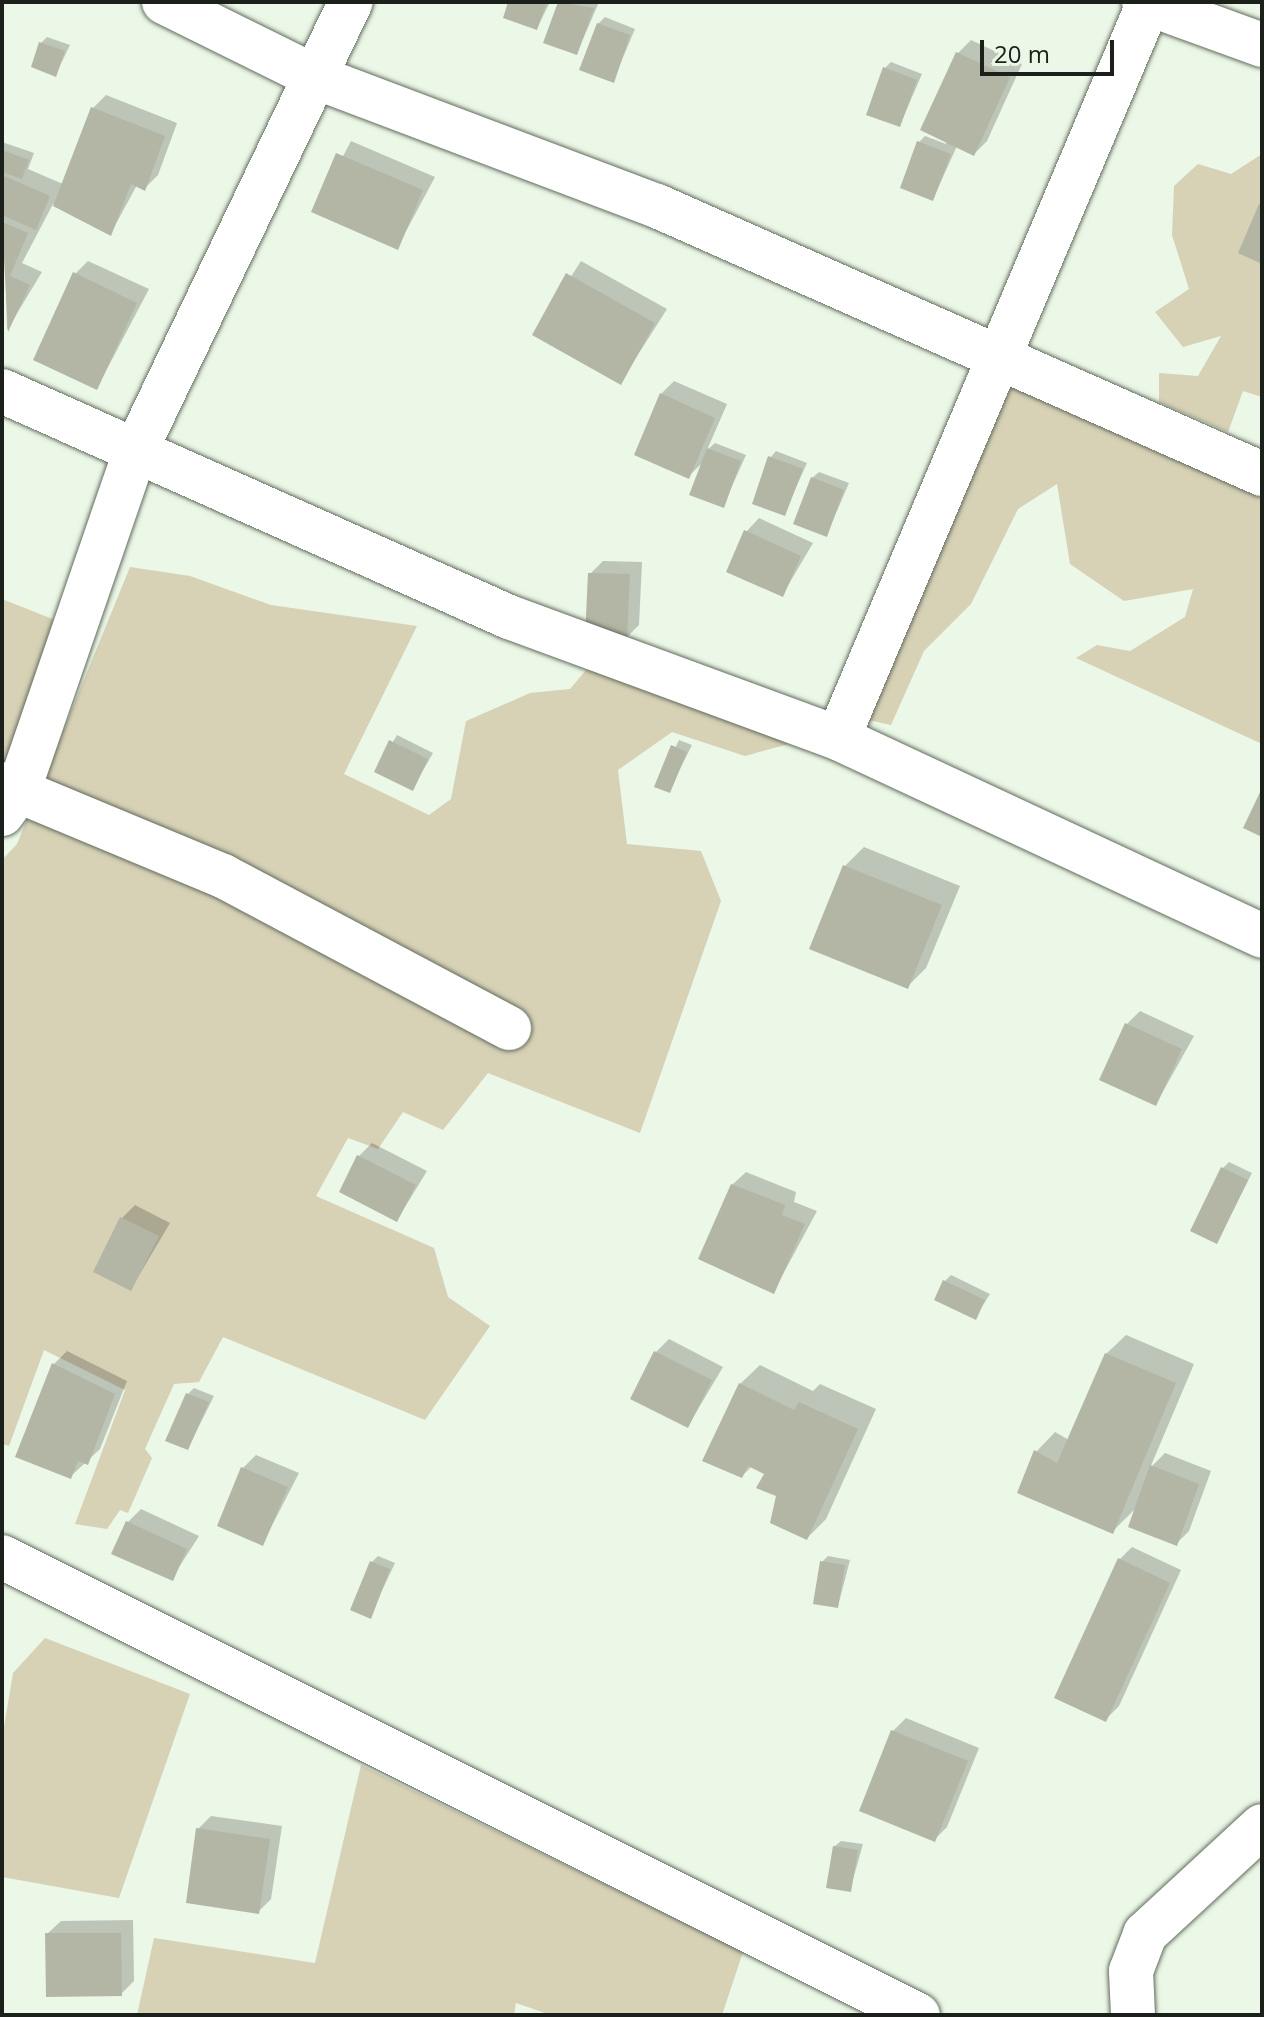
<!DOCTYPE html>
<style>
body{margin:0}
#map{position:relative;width:1264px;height:2017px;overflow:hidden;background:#ebf7e7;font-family:"Open Sans",sans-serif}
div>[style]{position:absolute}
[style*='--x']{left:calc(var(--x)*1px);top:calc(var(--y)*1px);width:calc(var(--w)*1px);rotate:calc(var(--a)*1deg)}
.green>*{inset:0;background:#d7d1b6}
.shadow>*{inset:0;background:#0003}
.building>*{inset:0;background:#b3b6a5}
.roads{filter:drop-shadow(0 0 2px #626c5e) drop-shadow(0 0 2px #626c5e)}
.street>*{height:44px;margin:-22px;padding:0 22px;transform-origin:22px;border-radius:22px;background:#fff}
span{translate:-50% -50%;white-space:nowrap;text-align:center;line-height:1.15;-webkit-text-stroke:8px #ebf7e7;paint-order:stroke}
.frame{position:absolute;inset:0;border:4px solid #1c201b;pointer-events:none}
.scale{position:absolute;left:980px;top:40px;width:134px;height:36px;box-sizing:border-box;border:4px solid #1c201b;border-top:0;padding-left:10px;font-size:24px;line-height:28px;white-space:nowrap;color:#1c201b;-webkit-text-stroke:6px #ebf7e7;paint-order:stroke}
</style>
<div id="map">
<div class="green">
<div style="clip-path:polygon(1262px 154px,1262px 397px,1243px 391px,1228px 432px,1159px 402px,1159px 373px,1198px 376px,1221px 336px,1183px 347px,1155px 312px,1189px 289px,1172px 235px,1174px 186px,1198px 164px,1231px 174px)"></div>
<div style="clip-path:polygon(1010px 382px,1262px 498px,1262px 744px,1076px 658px,1097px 645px,1130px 651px,1185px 617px,1193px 589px,1124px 601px,1070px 564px,1057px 484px,1018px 509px,971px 604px,924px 651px,891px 725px,864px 719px)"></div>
<div style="clip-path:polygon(130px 567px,190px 576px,271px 605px,417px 626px,344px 774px,429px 815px,451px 799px,466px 721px,530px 693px,570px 689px,592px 663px,796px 742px,745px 756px,672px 732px,618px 770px,627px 844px,701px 851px,721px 901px,640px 1133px,488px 1073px,443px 1130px,403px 1112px,378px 1149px,348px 1138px,316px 1196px,434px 1248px,448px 1297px,490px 1326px,425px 1420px,223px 1337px,199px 1382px,174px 1384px,145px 1449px,152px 1458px,128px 1513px,120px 1510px,107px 1529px,75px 1524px,125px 1390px,44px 1350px,9px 1446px,2px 1444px,2px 860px,17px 844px)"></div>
<div style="clip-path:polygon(2px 599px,60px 622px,2px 773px)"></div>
<div style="clip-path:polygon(45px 1638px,190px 1694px,119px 1898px,2px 1877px,2px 1739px,13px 1673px)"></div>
<div style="clip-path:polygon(361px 1765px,743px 1952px,722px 2015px,551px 2015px,516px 2003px,514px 2015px,137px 2015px,154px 1938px,315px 1963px)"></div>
</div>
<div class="shadow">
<div style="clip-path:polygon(510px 2px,550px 2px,537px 28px)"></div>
<div style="clip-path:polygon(560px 2px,599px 2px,577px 53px,546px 41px)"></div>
<div style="clip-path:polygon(605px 17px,635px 29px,613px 81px,598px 24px)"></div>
<div style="clip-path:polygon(47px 37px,70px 45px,56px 74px,41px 43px)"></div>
<div style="clip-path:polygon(971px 40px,1022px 64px,987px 141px,974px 154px,957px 146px,933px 199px,919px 142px,925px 136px,946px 144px,958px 53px)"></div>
<div style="clip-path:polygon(891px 62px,922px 74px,900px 125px,885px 68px)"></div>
<div style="clip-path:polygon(106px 95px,177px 123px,158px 175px,145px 188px,137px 185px,111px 233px,53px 204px,22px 263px,42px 272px,7px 330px,2px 142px,34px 153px,28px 169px,63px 184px,93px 108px)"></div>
<div style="clip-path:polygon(351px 141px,435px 177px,397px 248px,314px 211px)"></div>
<div style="clip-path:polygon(88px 261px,149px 289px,97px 388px,75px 274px)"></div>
<div style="clip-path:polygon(581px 261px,667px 309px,620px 383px,534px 334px)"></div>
<div style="clip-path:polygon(674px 381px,727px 404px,707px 450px,715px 443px,746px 455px,723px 506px,704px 461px,689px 476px,661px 394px)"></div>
<div style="clip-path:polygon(776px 451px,807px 463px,784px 514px,770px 458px)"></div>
<div style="clip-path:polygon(819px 472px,849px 483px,827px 534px,812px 478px)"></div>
<div style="clip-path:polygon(759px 518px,813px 543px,783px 594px,746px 532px)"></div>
<div style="clip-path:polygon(603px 561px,642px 562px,639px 625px,626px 638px,590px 574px)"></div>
<div style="clip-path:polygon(397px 735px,433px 753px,413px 788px,376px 771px)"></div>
<div style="clip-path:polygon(679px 740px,692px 745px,669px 791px,657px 786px)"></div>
<div style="clip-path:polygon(864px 847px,960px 886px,926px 968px,907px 987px,845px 866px)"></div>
<div style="clip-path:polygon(1140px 1011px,1194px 1036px,1156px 1104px,1127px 1024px)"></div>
<div style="clip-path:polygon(372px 1143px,427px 1171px,397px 1220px,359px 1156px)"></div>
<div style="clip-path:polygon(1229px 1162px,1252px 1173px,1217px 1242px,1223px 1168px)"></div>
<div style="clip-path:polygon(746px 1172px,796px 1192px,794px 1202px,817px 1211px,774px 1291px,732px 1185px)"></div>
<div style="clip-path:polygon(135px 1205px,170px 1223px,131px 1289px,122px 1218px)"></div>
<div style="clip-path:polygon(951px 1275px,990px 1294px,975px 1318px,945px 1281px)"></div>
<div style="clip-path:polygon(1126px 1335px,1194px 1364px,1150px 1468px,1165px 1453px,1211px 1471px,1189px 1531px,1176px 1544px,1137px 1507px,1112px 1532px,1036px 1452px,1055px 1432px,1069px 1440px,1106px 1354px)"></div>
<div style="clip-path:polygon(669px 1339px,723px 1367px,688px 1426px,656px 1352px)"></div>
<div style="clip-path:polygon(67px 1351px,127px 1381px,100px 1449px,70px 1477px,54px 1364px)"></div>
<div style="clip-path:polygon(760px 1365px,813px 1391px,820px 1384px,876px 1409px,826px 1519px,807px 1538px,766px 1473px,752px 1466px,742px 1476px,740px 1384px)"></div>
<div style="clip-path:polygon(194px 1388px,214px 1396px,188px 1448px,188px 1394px)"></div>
<div style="clip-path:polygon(256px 1455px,299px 1473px,263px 1543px,243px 1468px)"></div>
<div style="clip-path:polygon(141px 1509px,199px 1536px,172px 1578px,128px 1522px)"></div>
<div style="clip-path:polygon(1132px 1547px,1181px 1570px,1119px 1706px,1106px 1719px,1119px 1560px)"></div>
<div style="clip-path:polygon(378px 1556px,395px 1563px,370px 1616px,372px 1562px)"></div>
<div style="clip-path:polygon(828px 1556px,850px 1560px,838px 1606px,822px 1562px)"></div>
<div style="clip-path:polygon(906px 1718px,979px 1748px,947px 1827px,934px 1840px,893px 1731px)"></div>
<div style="clip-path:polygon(211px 1816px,282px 1826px,271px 1899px,258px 1912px,198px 1829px)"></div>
<div style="clip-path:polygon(841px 1841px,863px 1844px,850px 1890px,834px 1847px)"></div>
<div style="clip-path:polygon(133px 1920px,134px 1981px,121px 1994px,47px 1934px,61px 1921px)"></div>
</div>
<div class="building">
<div style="clip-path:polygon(508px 2px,547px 2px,537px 30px,503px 18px)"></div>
<div style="clip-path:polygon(558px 2px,594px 8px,577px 55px,543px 43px)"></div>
<div style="clip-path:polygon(597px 23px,630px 35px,614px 83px,579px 70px)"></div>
<div style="clip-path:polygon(39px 42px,65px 51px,56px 77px,31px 67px)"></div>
<div style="clip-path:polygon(956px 52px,1010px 77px,974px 156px,920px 130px)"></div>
<div style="clip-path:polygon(883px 67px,917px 80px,900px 127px,866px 115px)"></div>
<div style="clip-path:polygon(91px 107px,165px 136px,145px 191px,131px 184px,111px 236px,53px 206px)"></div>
<div style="clip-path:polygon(917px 141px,951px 154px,933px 201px,900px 188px)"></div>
<div style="clip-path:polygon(2px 150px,29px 160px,22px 179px,2px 172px)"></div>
<div style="clip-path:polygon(336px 153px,423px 190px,398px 250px,311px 212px)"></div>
<div style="clip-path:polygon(2px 175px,50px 196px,36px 230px,2px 215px)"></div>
<div style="clip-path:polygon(1259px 204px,1262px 205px,1262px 264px,1238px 253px)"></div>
<div style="clip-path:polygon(2px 222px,28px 233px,10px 276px,30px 285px,8px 332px)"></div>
<div style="clip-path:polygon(73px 272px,137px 303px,97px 390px,33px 360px)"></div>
<div style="clip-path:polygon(566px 273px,655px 323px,621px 385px,532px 335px)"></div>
<div style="clip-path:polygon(660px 393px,715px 418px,689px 479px,634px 455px)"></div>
<div style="clip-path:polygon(707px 448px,741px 461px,724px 508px,689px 495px)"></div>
<div style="clip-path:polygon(768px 456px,803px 469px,785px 516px,752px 504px)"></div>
<div style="clip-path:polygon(811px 477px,844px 490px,827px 537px,793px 524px)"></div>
<div style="clip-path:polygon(744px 530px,801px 556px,783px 597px,726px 572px)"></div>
<div style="clip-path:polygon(588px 573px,630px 574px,627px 640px,585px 638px)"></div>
<div style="clip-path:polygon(389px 740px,428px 759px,413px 791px,374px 772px)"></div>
<div style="clip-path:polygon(671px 745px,687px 752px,670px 793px,654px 787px)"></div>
<div style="clip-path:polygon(1262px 788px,1262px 837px,1243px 828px)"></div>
<div style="clip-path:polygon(843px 865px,942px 905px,908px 989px,809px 949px)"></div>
<div style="clip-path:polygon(1125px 1023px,1182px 1049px,1156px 1106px,1099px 1080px)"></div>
<div style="clip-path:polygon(357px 1155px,416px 1185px,397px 1222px,339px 1192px)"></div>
<div style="clip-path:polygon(1221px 1167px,1248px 1180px,1217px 1244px,1190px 1231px)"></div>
<div style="clip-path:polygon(731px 1184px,785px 1205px,782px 1215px,805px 1224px,774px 1294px,698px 1259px)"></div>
<div style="clip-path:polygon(120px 1217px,159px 1236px,131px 1291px,93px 1272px)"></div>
<div style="clip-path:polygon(943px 1280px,985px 1300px,976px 1320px,934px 1300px)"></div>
<div style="clip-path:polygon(654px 1351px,712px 1380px,688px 1428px,630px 1399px)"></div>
<div style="clip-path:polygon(1105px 1353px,1176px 1383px,1113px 1534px,1017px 1493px,1034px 1450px,1057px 1463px)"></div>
<div style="clip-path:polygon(52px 1363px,115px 1394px,88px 1465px,78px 1461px,71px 1479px,15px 1457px)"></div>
<div style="clip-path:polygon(739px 1383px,794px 1410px,799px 1402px,858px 1429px,807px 1540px,770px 1523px,776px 1496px,756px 1488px,764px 1474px,748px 1466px,742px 1478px,702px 1461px)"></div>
<div style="clip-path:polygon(186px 1393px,209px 1402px,188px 1450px,165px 1441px)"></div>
<div style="clip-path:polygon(1150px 1465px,1199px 1484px,1177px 1546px,1128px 1527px)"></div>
<div style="clip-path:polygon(241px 1467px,288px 1487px,263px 1546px,217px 1526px)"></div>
<div style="clip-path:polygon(126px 1521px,187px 1549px,173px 1581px,111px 1554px)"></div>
<div style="clip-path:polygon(1118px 1558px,1170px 1583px,1106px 1722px,1054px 1698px)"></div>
<div style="clip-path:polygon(370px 1561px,390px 1569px,371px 1619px,350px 1610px)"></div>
<div style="clip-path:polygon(820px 1561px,845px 1565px,838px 1608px,813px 1604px)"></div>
<div style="clip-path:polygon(891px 1730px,968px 1761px,935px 1842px,859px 1811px)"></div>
<div style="clip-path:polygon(196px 1828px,270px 1839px,259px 1914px,186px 1903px)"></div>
<div style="clip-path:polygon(833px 1846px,858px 1850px,851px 1892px,826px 1888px)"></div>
<div style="clip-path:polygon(45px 1933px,121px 1933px,122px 1996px,46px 1997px)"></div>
</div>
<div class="roads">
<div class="street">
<div style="--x:164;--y:2;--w:172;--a:26.3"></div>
<div style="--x:318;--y:78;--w:362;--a:20.7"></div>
<div style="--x:657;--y:206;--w:662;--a:23.89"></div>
<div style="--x:1144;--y:2;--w:126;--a:20"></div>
<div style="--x:2;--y:391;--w:555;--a:24.03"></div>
<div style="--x:509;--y:617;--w:351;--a:20.2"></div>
<div style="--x:838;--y:738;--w:468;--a:25"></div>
<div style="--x:838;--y:738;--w:799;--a:-67.09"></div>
<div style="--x:2;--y:784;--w:239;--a:22.6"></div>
<div style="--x:223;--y:876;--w:324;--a:28"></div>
<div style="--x:2;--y:814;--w:27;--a:-54"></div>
<div style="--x:18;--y:792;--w:362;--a:-71"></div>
<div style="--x:136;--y:450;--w:497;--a:-64.4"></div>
<div style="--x:2;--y:1557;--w:1024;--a:26.57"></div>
<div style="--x:1133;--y:2015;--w:44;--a:-92.6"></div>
<div style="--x:1131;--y:1971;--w:40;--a:-69"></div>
<div style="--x:1145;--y:1934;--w:159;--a:-42.7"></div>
</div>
</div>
<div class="frame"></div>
<div class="scale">20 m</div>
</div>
